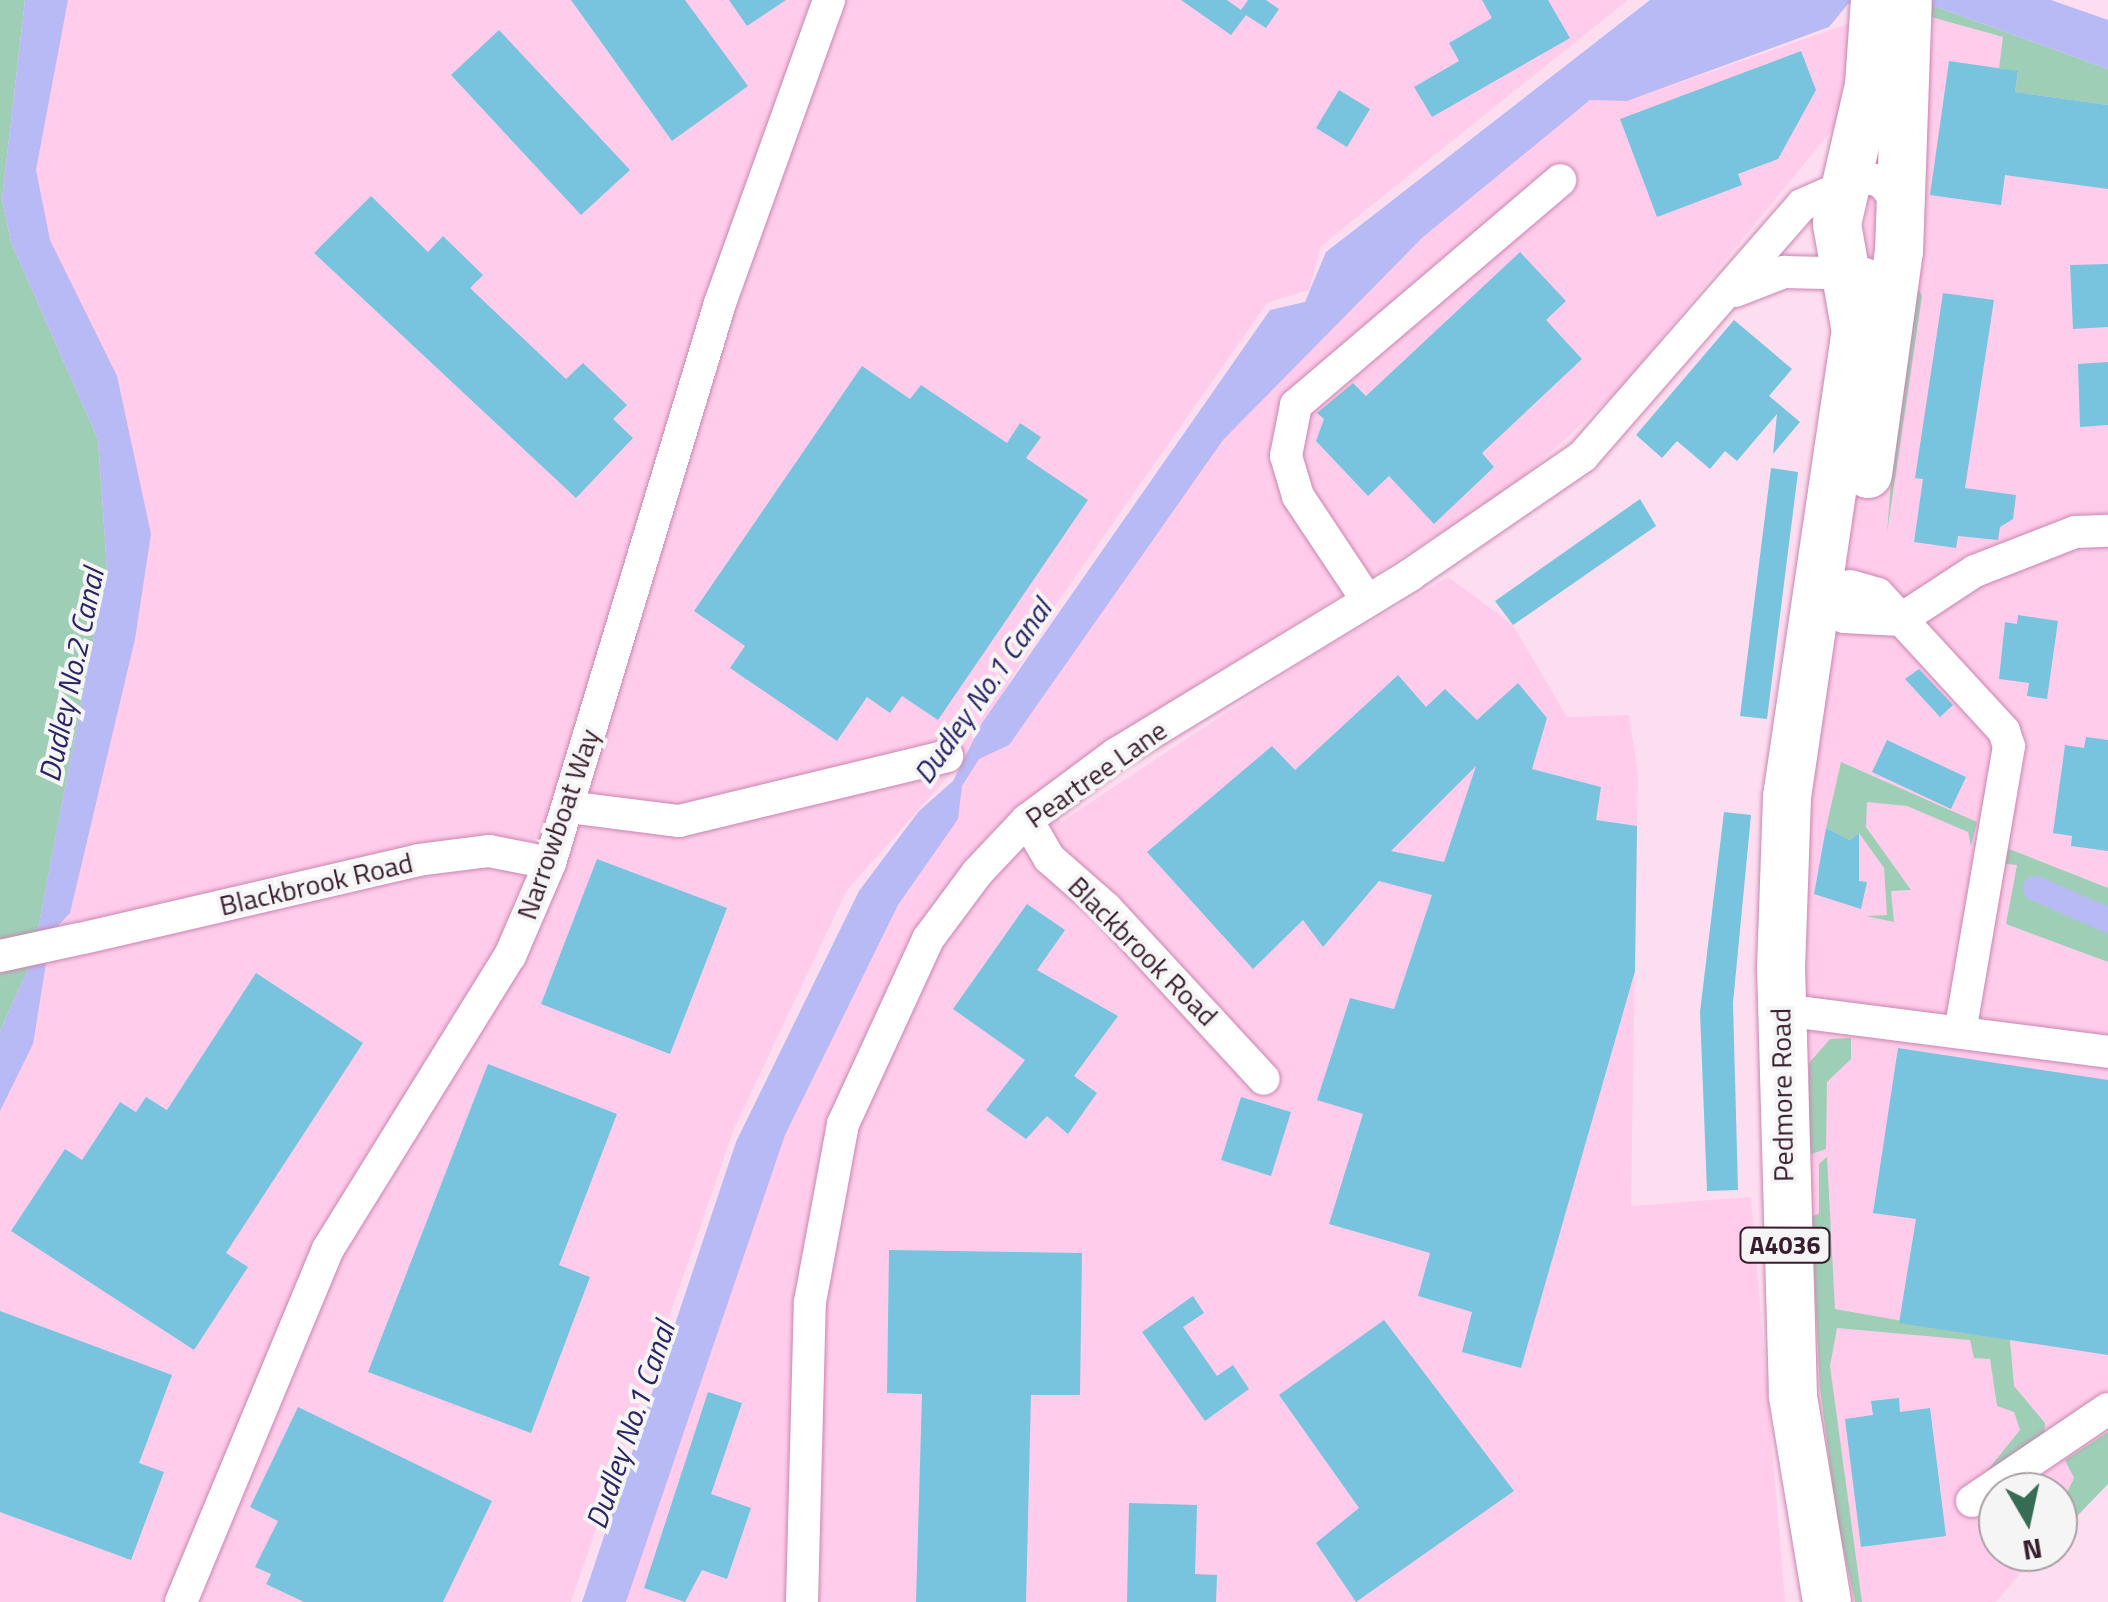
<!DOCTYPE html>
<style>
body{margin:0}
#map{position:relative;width:2108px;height:1602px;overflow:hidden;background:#fddef0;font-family:"Titillium Web",sans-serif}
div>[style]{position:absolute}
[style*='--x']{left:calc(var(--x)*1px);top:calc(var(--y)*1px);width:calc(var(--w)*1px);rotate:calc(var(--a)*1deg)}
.built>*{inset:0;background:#ffcdeb}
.green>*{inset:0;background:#9fceb6}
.water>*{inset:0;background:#b7baf4}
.canal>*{height:25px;margin:-12.5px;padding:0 12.5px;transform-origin:12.5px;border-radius:12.5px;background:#b7baf4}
.building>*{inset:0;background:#78c3dd}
.roads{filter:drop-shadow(0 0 2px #cb85b1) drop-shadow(0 0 2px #cb85b1)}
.minor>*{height:32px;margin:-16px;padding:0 16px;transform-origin:16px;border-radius:16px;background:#fff}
.highway>*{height:48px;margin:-24px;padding:0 24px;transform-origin:24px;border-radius:24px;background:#fff}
span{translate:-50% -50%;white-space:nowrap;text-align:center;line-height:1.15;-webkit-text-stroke:8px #f5f5f5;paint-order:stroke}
.shield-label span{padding:2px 8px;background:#f5f5f5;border:2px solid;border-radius:8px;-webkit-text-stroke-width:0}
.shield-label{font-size:25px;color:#391d2f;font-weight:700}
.street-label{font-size:28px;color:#391d2f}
.water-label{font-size:30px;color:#2a2466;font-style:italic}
.north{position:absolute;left:1978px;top:1472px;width:100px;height:100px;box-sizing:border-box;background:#f5f5f5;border:2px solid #aa9fa6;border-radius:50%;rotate:171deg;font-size:28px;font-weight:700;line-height:40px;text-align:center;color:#391d2f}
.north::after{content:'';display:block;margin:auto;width:35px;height:45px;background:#356c53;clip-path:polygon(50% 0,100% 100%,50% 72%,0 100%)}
</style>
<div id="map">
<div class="built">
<div style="clip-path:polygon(49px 0,1628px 0,1321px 246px,1309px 290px,1267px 303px,1055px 606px,963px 760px,847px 890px,734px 1129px,571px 1602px,0 1602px,0 1074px,126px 511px,28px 228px)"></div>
<div style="clip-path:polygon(1931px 17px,2003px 37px,2018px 71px,2016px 92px,2108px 105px,2108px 1432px,2066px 1460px,2074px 1478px,2058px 1511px,2058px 1492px,1998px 1492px,1998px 1552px,2038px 1552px,1996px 1602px,1825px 1602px,1780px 1060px,1868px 197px,1877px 131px)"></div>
<div style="clip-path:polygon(1859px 20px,1846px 113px,1618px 391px,1507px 492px,1138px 722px,1039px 793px,1061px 822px,1313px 655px,1448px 577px,1513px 625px,1567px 717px,1629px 715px,1638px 774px,1631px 1206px,1751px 1197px,1785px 1602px,603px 1602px,693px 1326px,879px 899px,1196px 442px,1574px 86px,1647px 94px)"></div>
</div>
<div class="green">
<div style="clip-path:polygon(0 0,25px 0,2px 199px,11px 242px,98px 439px,107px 569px,32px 960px,0 1031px)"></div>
<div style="clip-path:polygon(1931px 5px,2108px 69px,2108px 105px,2015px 92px,2018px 72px,1999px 68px,2003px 37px,1931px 17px)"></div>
<div style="clip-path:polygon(1917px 286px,1922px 296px,1887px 533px,1896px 419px)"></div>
<div style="clip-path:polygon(1841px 762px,1977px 822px,1971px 846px,1968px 832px,1907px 806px,1867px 802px,1866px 827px,1911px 890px,1891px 891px,1894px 922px,1866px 916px,1887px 915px,1884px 868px,1859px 833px,1850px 840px,1826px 828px)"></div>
<div style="clip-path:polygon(2004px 847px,2108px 888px,2108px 962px,2006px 924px,2017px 865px,1999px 863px)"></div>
<div style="clip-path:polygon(1851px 1038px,1851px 1059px,1827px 1082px,1826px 1149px,1809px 1155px,1809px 1063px,1830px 1039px)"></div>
<div style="clip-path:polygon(1827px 1157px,1835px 1309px,2010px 1340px,2014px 1386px,2045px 1423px,2044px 1437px,1986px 1472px,2020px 1430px,2014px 1412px,1997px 1406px,1990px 1359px,1974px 1358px,1970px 1340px,1837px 1328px,1830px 1366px,1862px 1602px,1855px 1602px,1837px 1519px,1820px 1388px,1811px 1216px,1819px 1214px,1819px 1164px)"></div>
<div style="clip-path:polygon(2108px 1432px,2108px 1484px,2058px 1536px,2058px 1511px,2074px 1478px,2065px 1460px)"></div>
</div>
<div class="water">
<div style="clip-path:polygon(25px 0,68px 0,36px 170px,50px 240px,117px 376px,151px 534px,135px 639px,70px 913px,51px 933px,33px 1044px,0 1111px,0 1031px,32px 960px,107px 569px,98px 439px,11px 242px,2px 199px)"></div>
<div style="clip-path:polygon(1650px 0,2051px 0,2108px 20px,2108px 69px,1931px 5px,1848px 4px,1829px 27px,1627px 101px,1590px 100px,1423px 237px,1223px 440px,1009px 745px,979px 759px,962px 786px,958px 819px,898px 905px,785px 1135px,626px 1602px,582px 1602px,736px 1142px,859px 891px,919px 811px,953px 781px,982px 723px,1270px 310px,1305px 302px,1326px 252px)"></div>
</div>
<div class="canal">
<div style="--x:2035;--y:888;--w:80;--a:23.7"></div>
</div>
<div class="building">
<div style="clip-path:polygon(571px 0,685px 0,748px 86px,672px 141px)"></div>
<div style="clip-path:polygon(729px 0,786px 0,747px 26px)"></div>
<div style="clip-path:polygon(1181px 0,1227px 0,1241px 10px,1248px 0,1266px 0,1279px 9px,1266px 28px,1246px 15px,1231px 35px)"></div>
<div style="clip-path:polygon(1482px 0,1548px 0,1570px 38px,1432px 117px,1414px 87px,1459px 61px,1449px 43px,1492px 18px)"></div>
<div style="clip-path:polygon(499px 30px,630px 170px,581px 215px,451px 75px)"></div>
<div style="clip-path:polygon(1801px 51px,1816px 90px,1778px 159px,1738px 174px,1742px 185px,1657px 217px,1620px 119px)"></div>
<div style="clip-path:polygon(1949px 61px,2018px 71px,2015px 92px,2108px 105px,2108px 189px,2005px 175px,2001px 205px,1930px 195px)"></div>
<div style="clip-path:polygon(1339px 90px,1370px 109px,1347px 147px,1316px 128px)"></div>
<div style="clip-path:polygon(371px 196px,428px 252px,443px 236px,483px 275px,470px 288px,566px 379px,583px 363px,627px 405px,613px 419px,633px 438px,576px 498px,314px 253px)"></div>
<div style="clip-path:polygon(1520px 252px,1566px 301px,1546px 320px,1582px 359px,1482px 453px,1494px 467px,1434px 524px,1389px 476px,1368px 496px,1316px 441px,1324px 419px,1317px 413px,1353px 383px,1366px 396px)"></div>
<div style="clip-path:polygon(2108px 264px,2108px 327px,2073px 329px,2070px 265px)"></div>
<div style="clip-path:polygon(1943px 293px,1994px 300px,1965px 488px,2016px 495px,2013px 519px,2000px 527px,1998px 540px,1958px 536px,1956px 548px,1914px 542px,1923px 479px,1915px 478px)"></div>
<div style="clip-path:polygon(1734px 320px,1792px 369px,1769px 396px,1800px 422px,1773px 454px,1777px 414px,1737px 461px,1725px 451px,1710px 469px,1677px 441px,1662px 458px,1636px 435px)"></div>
<div style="clip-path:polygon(2108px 362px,2108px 425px,2080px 427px,2078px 364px)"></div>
<div style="clip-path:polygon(862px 366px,910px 399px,921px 385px,1007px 443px,1020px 423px,1041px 437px,1026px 458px,1088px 500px,938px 720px,902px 696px,890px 713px,867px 697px,837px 741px,730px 668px,745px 646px,694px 611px)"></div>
<div style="clip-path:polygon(1771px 468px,1798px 472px,1767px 719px,1740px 716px)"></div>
<div style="clip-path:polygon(1640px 499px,1656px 526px,1513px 625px,1495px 601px)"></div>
<div style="clip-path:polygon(2018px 615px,2058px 621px,2047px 699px,2027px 696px,2029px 683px,1999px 679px,2005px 622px,2017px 624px)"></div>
<div style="clip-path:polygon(1919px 669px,1953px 705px,1940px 717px,1905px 679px)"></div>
<div style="clip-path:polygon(evenodd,1398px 675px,1426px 707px,1445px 689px,1477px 720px,1518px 683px,1547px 718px,1532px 769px,1601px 787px,1596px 820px,1637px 826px,1635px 971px,1521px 1368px,1462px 1352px,1472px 1312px,1418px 1296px,1430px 1253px,1329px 1224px,1363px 1114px,1317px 1100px,1350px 998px,1394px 1009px,1432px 895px,1379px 881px,1323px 947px,1303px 920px,1253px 969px,1147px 852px,1272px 746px,1295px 770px,1398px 675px,1476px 766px,1444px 862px,1391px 851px,1476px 766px)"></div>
<div style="clip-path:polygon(2086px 737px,2108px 740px,2108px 851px,2071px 846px,2072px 836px,2053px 833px,2065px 745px,2084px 748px)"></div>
<div style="clip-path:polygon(1887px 740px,1966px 777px,1951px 809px,1872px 772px)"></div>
<div style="clip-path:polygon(1724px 812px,1751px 815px,1733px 1003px,1738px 1190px,1707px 1191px,1700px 1012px)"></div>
<div style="clip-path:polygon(1826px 828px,1850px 840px,1859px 833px,1859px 881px,1867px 882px,1861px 909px,1814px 894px)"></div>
<div style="clip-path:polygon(597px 859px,727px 908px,670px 1054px,541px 1004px)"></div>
<div style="clip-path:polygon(1027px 904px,1065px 930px,1037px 970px,1118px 1016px,1074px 1076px,1097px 1093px,1068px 1134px,1047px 1116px,1026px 1139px,986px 1110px,1025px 1060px,953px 1009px)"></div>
<div style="clip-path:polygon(256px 973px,363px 1043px,226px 1253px,248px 1267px,194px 1350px,11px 1231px,65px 1149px,82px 1160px,120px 1102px,136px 1112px,146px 1097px,167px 1110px)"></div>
<div style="clip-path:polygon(1898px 1048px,2108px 1080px,2108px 1355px,1899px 1323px,1916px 1219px,1873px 1213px)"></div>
<div style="clip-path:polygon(488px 1064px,617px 1114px,559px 1265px,590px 1277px,531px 1433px,368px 1372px)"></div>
<div style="clip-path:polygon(1241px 1097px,1291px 1112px,1271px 1176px,1221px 1160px)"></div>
<div style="clip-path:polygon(889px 1250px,1082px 1253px,1080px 1395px,1031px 1395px,1026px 1602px,916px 1602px,922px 1394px,887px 1393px)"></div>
<div style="clip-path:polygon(1193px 1296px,1204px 1313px,1183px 1327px,1217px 1376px,1233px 1365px,1249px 1389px,1205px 1421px,1142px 1332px)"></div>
<div style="clip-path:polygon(0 1311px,172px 1375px,139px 1463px,164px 1472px,131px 1560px,0 1512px)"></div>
<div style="clip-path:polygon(1384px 1320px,1514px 1491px,1356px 1602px,1316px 1543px,1359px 1508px,1279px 1395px)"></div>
<div style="clip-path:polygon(708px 1392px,742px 1403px,711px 1494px,751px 1508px,727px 1579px,702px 1570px,685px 1602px,644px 1588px)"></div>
<div style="clip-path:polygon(1899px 1398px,1900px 1412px,1930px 1408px,1946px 1536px,1861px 1547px,1845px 1419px,1873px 1415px,1871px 1401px)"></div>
<div style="clip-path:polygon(298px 1407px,492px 1501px,443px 1602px,304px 1602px,266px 1584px,271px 1574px,255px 1567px,278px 1521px,250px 1507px)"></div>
<div style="clip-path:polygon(1129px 1503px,1197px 1505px,1195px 1574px,1217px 1575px,1216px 1602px,1127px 1602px)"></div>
</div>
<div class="roads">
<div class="minor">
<div style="--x:1735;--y:291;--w:53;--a:-21.2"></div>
<div style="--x:1784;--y:272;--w:81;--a:1.4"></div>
<div style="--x:1367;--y:600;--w:125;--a:-123.6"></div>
<div style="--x:1298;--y:496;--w:42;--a:-106.7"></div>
<div style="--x:1286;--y:456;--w:52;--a:-78.9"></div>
<div style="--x:1296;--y:405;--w:347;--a:-40.4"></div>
<div style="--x:1816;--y:606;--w:39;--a:-30"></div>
<div style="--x:1850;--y:586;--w:29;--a:16"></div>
<div style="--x:1878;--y:594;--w:186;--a:47.4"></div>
<div style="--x:2004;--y:731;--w:16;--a:72"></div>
<div style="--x:2009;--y:746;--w:290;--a:99.7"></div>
<div style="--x:1816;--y:606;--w:30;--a:21"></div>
<div style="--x:1844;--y:617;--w:56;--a:3.1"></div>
<div style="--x:1900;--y:620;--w:90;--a:-33.2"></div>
<div style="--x:1975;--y:571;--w:107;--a:-21.3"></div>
<div style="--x:2075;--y:532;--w:33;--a:-2"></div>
<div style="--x:568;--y:807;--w:112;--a:7.2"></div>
<div style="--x:679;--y:821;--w:276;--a:-13.6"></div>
<div style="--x:1027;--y:820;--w:44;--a:59.9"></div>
<div style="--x:1049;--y:858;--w:77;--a:41.3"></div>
<div style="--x:1107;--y:909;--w:231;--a:47.3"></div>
<div style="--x:84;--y:938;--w:343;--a:-13.1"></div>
<div style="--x:418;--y:860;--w:72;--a:-7.2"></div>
<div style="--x:489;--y:851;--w:62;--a:11.1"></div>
<div style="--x:0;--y:956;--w:80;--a:-12.3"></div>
<div style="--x:1782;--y:1010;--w:329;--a:7.3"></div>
<div style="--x:1972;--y:1501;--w:164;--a:-34.1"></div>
<div style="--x:181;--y:1602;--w:382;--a:-67.4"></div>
<div style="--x:328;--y:1249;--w:345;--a:-58.2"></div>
<div style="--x:510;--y:956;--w:101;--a:-66.7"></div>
<div style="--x:550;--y:863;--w:585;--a:-73.11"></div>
<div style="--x:720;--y:303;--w:322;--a:-70.2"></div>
<div style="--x:802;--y:1602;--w:300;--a:-88.5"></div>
<div style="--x:810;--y:1302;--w:181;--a:-79.5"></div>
<div style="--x:843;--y:1124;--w:204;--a:-65.3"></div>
<div style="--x:928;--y:939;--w:82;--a:-53.4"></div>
<div style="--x:977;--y:873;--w:73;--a:-46.7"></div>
<div style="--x:1027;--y:820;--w:111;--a:-36.6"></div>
<div style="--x:1116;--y:754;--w:344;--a:-31.3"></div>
<div style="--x:1410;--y:575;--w:210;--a:-34.5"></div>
<div style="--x:1583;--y:456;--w:333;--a:-48.9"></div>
<div style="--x:1802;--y:205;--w:67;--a:-23.9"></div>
<div style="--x:1863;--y:178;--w:18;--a:9"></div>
<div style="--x:1881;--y:181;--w:33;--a:51"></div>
</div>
<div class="highway">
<div style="--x:1868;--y:474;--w:224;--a:-82.1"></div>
<div style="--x:1899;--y:252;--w:252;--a:-88"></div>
<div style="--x:1827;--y:1602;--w:209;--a:-99.4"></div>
<div style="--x:1793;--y:1396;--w:427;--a:-91.6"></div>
<div style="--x:1781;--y:969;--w:172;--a:-88"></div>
<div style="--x:1787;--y:797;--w:470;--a:-81.6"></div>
<div style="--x:1856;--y:332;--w:110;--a:-100"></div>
<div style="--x:1837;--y:224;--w:143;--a:-77"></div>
<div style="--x:1869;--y:85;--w:85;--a:-86"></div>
</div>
</div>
<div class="shield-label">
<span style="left:1785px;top:1245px">A4036</span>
</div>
<div class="street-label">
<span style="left:1096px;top:774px;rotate:-35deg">Peartree Lane</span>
<span style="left:558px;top:824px;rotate:-71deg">Narrowboat Way</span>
<span style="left:316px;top:884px;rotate:-13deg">Blackbrook Road</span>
<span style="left:1143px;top:951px;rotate:45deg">Blackbrook Road</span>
<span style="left:1782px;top:1095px;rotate:-91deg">Pedmore Road</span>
</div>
<div class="water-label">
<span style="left:71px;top:675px;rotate:-78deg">Dudley No.2 Canal</span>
<span style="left:982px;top:691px;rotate:-55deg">Dudley No.1 Canal</span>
<span style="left:630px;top:1425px;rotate:-71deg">Dudley No.1 Canal</span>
</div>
<div class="north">N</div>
</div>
